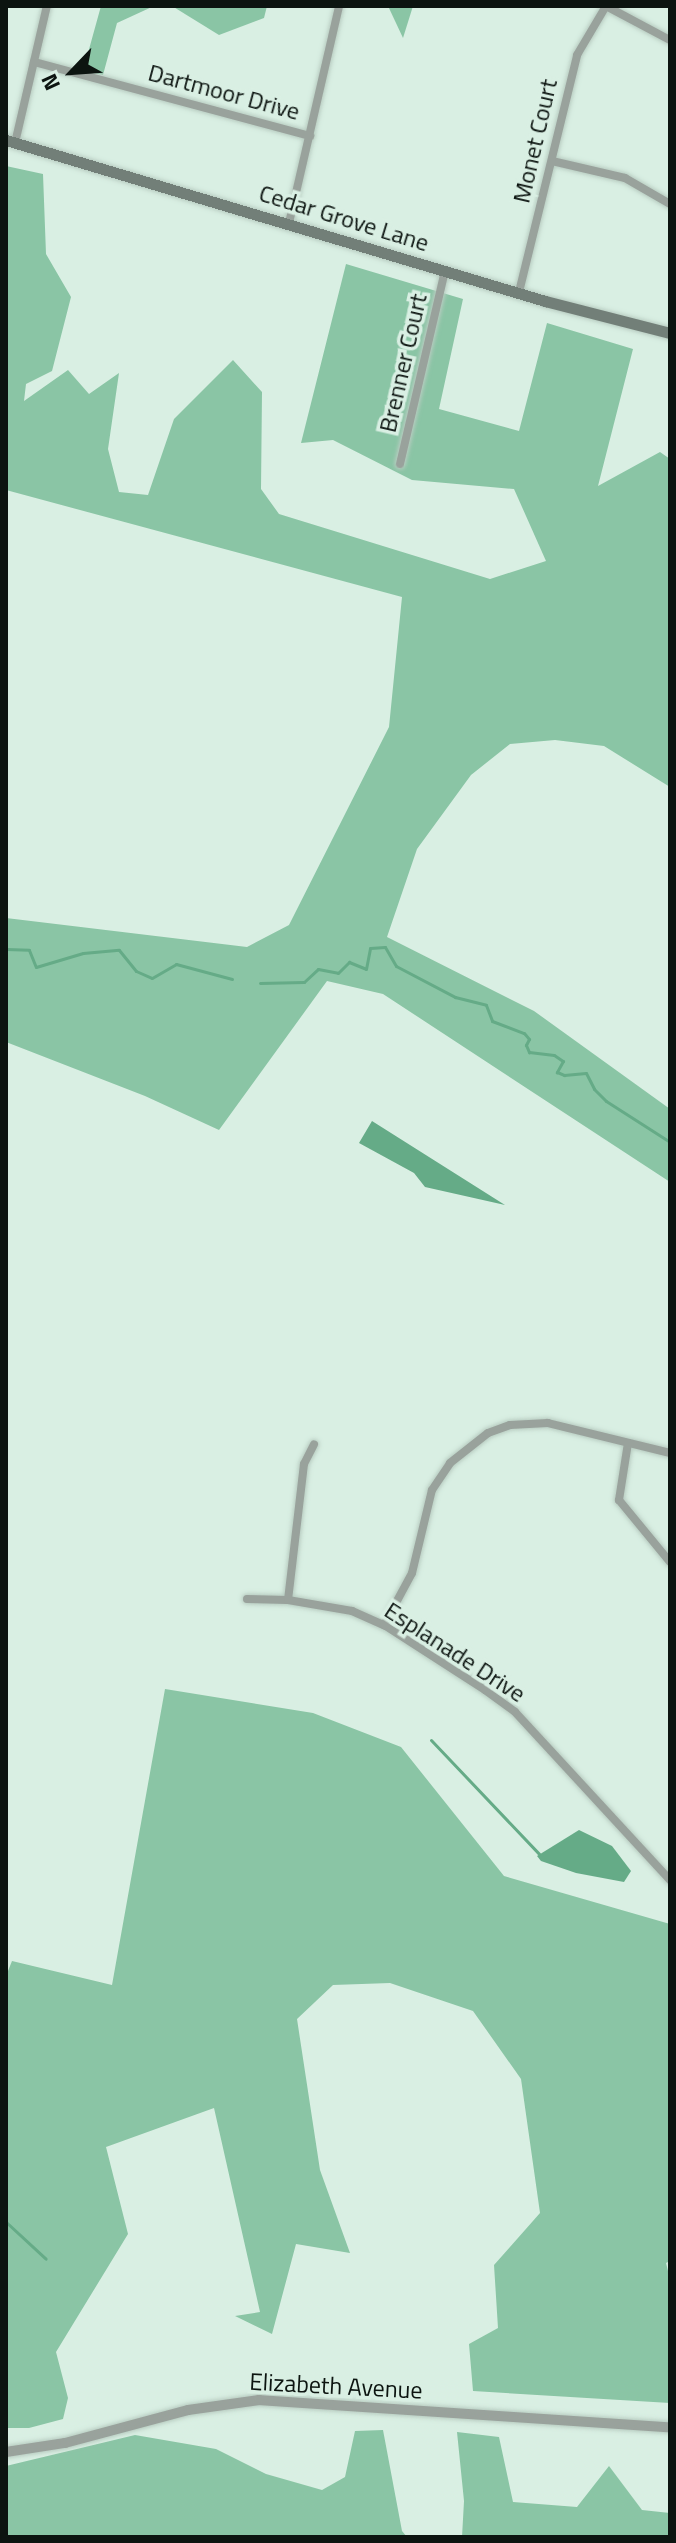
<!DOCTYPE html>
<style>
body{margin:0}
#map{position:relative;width:676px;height:2543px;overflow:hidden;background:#d9efe3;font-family:"Titillium Web",sans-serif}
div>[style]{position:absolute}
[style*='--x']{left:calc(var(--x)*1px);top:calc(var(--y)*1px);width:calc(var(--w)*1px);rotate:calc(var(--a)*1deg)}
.green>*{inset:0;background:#8ac5a5}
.water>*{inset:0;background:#65ab87}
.stream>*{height:3px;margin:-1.5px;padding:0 1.5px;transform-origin:1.5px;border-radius:1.5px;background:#65ab87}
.roads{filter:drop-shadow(0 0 2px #b8ccc1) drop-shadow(0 0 2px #b8ccc1)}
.minor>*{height:8px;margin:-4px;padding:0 4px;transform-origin:4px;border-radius:4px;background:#99a29c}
.tertiary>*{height:10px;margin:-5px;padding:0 5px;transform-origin:5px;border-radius:5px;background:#99a29c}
.secondary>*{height:11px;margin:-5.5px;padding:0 5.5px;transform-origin:5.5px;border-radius:5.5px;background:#727f78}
span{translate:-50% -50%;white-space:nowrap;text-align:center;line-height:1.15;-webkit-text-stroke:7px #d9efe3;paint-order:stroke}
.street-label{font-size:24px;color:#0c1410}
.frame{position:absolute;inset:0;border:8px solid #0c1410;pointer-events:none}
.north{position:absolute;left:32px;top:32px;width:80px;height:80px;-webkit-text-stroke:6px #d9efe3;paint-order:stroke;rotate:245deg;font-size:22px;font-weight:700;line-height:32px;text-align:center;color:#0c1410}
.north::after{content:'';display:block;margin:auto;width:28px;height:36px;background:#0c1410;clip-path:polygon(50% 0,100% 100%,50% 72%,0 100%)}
</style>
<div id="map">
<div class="green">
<div style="clip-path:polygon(101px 6px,154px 6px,117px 23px,103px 75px,83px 71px)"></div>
<div style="clip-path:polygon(172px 6px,267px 6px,264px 18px,219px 35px)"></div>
<div style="clip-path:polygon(388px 6px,413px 6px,403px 38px)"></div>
<div style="clip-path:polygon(6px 166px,43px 174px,46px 254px,71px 297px,52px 371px,26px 384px,24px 401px,68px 370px,89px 394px,119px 373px,108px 449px,119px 492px,148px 495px,174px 419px,233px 360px,262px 392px,261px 489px,279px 514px,490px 579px,546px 561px,514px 489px,412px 480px,333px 440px,301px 443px,346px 264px,463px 299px,439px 409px,519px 431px,547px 323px,633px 349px,598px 486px,660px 452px,670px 459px,670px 787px,604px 746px,555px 740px,510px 744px,471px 775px,417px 849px,387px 937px,534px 1011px,670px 1109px,670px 1182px,383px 994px,327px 981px,219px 1130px,145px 1096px,6px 1042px,6px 918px,247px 947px,289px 925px,389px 727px,402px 597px,6px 490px)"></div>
<div style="clip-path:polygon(165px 1689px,313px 1713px,401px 1747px,504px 1876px,670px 1924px,670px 2261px,666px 2263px,670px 2279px,670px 2403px,473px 2391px,469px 2344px,498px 2328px,494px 2265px,540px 2213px,521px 2079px,473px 2011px,390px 1983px,333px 1985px,297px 2019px,320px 2170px,350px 2253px,296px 2244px,272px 2334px,235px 2316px,260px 2312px,214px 2108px,106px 2147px,128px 2234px,56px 2352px,68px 2398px,63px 2419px,29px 2428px,6px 2428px,6px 1976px,12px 1961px,112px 1985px)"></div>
<div style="clip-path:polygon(383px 2430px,402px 2531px,407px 2537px,6px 2537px,6px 2466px,135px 2435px,216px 2449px,266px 2474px,322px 2490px,345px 2477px,355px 2431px)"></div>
<div style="clip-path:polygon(457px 2432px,499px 2437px,513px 2502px,577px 2507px,609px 2466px,642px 2510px,670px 2513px,670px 2537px,462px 2537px,464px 2501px)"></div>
</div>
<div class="water">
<div style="clip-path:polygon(372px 1121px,505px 1205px,425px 1187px,414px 1173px,359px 1143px)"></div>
<div style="clip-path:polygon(579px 1830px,612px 1846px,631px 1871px,624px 1882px,576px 1873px,541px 1861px,537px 1856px)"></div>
</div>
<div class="stream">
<div style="--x:6;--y:949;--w:23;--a:2"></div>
<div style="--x:29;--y:950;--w:18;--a:68"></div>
<div style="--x:36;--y:967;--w:49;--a:-16.6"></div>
<div style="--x:83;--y:953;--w:36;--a:-5"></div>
<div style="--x:119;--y:950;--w:27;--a:51"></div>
<div style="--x:136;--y:971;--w:17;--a:24"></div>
<div style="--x:152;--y:978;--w:28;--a:-30"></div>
<div style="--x:176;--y:964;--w:58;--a:15"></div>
<div style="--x:260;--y:983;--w:44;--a:-1.3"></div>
<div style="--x:304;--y:982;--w:19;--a:-43"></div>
<div style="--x:318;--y:969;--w:20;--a:11"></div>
<div style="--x:338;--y:973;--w:16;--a:-45"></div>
<div style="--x:349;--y:962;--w:18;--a:22"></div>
<div style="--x:366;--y:969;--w:21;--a:-79"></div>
<div style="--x:370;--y:948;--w:15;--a:-4"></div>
<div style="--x:385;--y:947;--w:22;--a:60"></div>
<div style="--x:396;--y:966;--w:67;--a:27.7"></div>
<div style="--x:455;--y:997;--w:32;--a:14"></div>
<div style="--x:486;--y:1005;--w:17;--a:69"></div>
<div style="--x:492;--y:1021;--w:34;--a:21"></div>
<div style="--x:524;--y:1033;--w:8;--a:50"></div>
<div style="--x:529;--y:1039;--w:7;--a:117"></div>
<div style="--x:526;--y:1045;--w:8;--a:67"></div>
<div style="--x:529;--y:1052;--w:25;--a:7"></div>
<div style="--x:554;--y:1055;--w:11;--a:34"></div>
<div style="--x:563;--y:1061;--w:13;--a:119"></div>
<div style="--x:557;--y:1072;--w:8;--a:23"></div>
<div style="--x:564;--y:1075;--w:22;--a:-5"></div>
<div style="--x:586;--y:1073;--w:18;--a:63"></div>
<div style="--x:594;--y:1089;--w:17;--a:45"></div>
<div style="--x:606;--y:1101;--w:76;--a:32.6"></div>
<div style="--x:431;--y:1740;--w:157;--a:46.5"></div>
<div style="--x:6;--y:2222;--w:54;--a:42.8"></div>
</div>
<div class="roads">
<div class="minor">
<div style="--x:606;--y:6;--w:72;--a:28"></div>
<div style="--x:34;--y:62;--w:286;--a:15"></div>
<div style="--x:15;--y:143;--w:141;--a:-76.9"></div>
<div style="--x:552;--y:161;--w:75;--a:13.1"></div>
<div style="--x:625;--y:178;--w:52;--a:30"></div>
<div style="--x:289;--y:223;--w:223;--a:-77"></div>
<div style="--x:519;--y:292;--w:244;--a:-76.2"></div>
<div style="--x:577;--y:55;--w:57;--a:-59.4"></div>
<div style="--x:400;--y:464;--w:198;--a:-76.9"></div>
<div style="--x:628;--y:1443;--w:58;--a:99"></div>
<div style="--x:619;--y:1500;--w:80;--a:50.6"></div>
<div style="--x:247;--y:1599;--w:41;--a:1.4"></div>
<div style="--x:288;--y:1600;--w:65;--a:9.8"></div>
<div style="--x:352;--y:1611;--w:35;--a:24"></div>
<div style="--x:384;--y:1625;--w:120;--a:32.8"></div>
<div style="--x:485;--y:1690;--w:37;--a:36"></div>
<div style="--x:515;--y:1712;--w:229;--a:47.3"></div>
<div style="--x:288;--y:1600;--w:137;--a:-83.3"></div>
<div style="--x:304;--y:1464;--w:22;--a:-63"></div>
<div style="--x:384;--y:1625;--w:59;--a:-61.7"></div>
<div style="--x:412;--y:1573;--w:85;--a:-76.5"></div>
<div style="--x:432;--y:1490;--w:32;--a:-56"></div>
<div style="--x:450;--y:1463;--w:48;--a:-38.3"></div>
<div style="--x:488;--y:1433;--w:23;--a:-20"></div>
<div style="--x:510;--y:1425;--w:38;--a:-3"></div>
<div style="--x:548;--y:1423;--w:126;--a:13.8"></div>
</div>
<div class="tertiary">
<div style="--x:6;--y:2452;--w:60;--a:-8.7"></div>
<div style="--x:65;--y:2443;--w:127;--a:-15"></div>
<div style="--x:188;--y:2410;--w:72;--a:-8"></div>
<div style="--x:259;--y:2400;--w:412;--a:3.8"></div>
</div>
<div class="secondary">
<div style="--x:6;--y:140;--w:563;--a:16.63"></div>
<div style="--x:545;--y:301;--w:129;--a:14.4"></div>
</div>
</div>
<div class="street-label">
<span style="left:224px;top:92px;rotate:15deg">Dartmoor Drive</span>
<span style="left:535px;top:141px;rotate:-77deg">Monet Court</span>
<span style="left:344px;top:218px;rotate:17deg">Cedar Grove Lane</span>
<span style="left:403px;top:363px;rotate:-77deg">Brenner Court</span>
<span style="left:455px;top:1652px;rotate:33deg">Esplanade Drive</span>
<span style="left:336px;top:2386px;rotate:3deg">Elizabeth Avenue</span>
</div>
<div class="frame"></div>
<div class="north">N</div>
</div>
